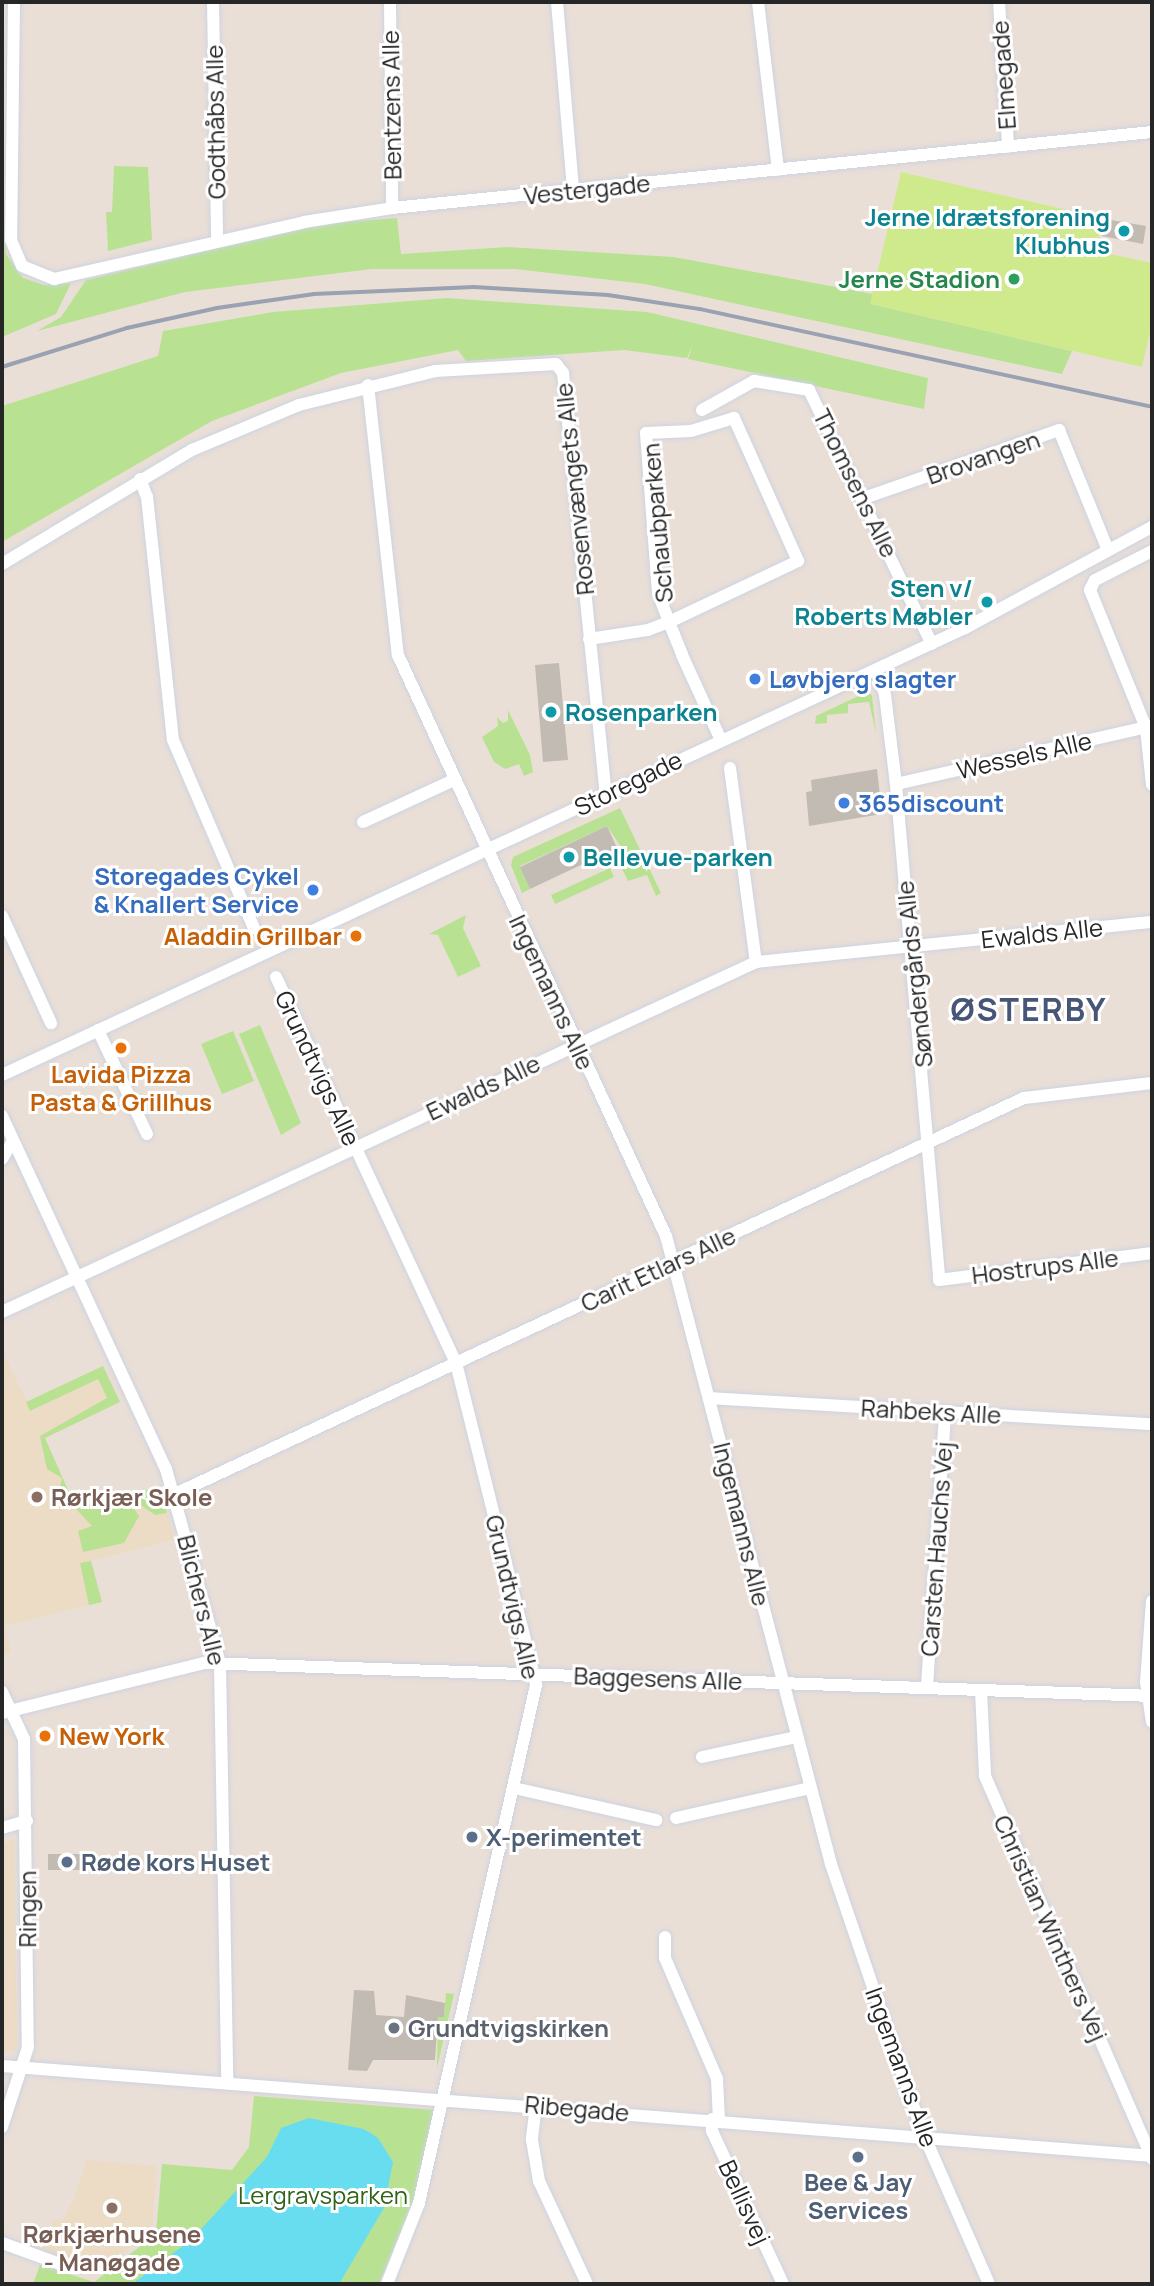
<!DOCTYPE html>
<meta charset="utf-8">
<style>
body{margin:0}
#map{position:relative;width:1154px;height:2286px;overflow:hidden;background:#eadfd7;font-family:Manrope,sans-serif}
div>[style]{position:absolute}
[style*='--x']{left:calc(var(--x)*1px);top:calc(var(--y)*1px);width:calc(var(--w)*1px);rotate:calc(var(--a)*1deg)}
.education>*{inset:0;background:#ecdbc5}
.green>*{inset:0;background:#b8e292}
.pitch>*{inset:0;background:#cfea8d}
.water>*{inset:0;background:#67ddef}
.building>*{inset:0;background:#c1bbb3}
.roads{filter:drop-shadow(0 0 2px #cdd3e0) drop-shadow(0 0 2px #cdd3e0)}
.minor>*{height:12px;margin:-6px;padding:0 6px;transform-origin:6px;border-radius:6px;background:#fff}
.rail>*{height:3.5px;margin:-1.75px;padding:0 1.75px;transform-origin:1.75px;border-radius:1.75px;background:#9aa1b1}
.dots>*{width:19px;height:19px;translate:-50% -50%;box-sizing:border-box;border:4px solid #fff;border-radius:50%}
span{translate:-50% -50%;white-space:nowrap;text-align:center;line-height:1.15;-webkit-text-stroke:6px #fff;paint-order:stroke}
.street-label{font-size:24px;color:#262626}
.culture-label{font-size:24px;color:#0d838f;font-weight:700}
.right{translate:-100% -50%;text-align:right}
.left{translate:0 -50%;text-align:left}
.leisure-label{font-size:24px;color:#27864d;font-weight:700}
.shop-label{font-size:24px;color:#366cbe;font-weight:700}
.food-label{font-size:24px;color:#c56008;font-weight:700}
.education-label{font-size:24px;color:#785e54;font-weight:700}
.service-label{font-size:24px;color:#4e5e75;font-weight:700}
.worship-label{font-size:24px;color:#5b616d;font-weight:700}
.park-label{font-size:24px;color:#316218}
.district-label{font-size:32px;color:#475677;font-weight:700;letter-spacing:2px}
.frame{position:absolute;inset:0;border:4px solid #262626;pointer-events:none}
</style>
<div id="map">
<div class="education">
<div style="clip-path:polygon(2px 1350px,27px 1402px,103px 1366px,120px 1402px,45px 1438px,76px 1508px,160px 1486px,174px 1540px,91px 1561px,102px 1602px,4px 1626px,11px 1651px,2px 1657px)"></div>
<div style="clip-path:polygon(14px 1840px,17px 2051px,2px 2051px,2px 1843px)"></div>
<div style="clip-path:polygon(86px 2160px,157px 2166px,152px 2230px,94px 2276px,43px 2249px,54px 2218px,62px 2221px,75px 2197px)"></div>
</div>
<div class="green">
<div style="clip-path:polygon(2px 131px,6px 254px,23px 278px,44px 285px,71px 283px,56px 314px,2px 337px)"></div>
<div style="clip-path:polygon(114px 166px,148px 167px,152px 240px,108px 251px,106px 212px,112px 212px)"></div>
<div style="clip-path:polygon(397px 218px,401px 254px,508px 247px,674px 257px,873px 294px,871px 304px,1072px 351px,1062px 374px,645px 284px,515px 269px,372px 269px,185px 292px,37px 331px,61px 317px,86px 280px,317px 224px)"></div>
<div style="clip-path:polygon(447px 298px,647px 312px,928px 378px,924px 409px,688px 359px,693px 343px,687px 358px,624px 350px,466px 361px,458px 350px,341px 373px,212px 421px,2px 542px,2px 406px,158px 356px,163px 331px,273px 312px)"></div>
<div style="clip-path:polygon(867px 692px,872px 695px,876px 733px,869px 702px,848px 704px,848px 713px,827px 715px,827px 723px,815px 724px,816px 716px)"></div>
<div style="clip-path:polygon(508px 710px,530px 755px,533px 772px,524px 776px,519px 764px,505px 769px,494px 762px,482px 737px,498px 726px,497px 717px,503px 723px,508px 721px)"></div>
<div style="clip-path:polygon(620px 808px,661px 893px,656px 896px,647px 875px,628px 881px,617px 859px,625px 853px,607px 826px,520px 866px,530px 889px,522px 893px,511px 865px,513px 857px)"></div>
<div style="clip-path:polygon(610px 868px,614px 877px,555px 904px,551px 895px)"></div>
<div style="clip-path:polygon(466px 915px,463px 928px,481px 966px,458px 977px,438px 935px,429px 934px)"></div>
<div style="clip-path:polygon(260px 1025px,301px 1123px,281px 1135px,239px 1034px)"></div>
<div style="clip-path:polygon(233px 1031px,254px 1081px,222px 1094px,201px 1044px)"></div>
<div style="clip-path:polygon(103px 1366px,120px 1402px,45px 1438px,76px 1508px,160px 1486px,167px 1513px,155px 1515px,138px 1503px,121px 1509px,134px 1509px,139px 1516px,124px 1543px,83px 1552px,78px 1531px,92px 1526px,59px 1491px,62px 1478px,47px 1469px,40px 1436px,107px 1398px,98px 1379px,30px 1411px,26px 1402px)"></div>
<div style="clip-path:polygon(91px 1561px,102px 1602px,89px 1605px,80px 1563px)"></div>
<div style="clip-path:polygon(446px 1993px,454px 1994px,437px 2068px,438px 2017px,444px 2017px)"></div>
<div style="clip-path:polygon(254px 2096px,434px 2110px,414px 2199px,379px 2284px,33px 2284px,40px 2265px,94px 2282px,156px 2234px,162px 2164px,232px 2170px,249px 2147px)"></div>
</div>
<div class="pitch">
<div style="clip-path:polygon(901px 172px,1103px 218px,1096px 251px,1152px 263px,1152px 323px,1142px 367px,870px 304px)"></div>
</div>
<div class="water">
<div style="clip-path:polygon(309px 2118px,364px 2129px,378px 2138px,393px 2162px,384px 2208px,339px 2284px,132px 2284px,192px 2239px,267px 2157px,281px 2128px)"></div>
</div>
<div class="building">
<div style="clip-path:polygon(1105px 219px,1146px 226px,1143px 244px,1102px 236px)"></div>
<div style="clip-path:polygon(559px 663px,568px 760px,543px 762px,535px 665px)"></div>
<div style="clip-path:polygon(877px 769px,882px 814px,809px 826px,806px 792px,812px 791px,811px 780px)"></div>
<div style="clip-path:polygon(607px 826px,617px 848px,530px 889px,520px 867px)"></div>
<div style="clip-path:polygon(48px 1854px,86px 1854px,86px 1870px,48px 1870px)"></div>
<div style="clip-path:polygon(354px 1990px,374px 1991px,376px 2015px,404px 2017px,406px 1995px,445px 2003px,444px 2017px,438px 2017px,435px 2060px,373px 2060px,367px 2071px,348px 2070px)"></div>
</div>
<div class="roads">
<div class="minor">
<div style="--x:14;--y:2;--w:238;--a:90.7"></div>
<div style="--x:11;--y:240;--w:28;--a:67"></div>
<div style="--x:22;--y:266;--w:35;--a:22"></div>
<div style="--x:54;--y:279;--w:256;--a:-12.8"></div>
<div style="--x:304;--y:222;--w:89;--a:-9"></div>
<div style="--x:392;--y:208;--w:764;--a:-5.71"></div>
<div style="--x:213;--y:2;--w:239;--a:89"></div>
<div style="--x:390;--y:2;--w:206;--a:89.4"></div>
<div style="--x:557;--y:2;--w:189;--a:85.1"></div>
<div style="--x:758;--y:2;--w:169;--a:83.2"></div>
<div style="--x:999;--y:2;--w:145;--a:86.4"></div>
<div style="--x:368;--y:385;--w:272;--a:83.7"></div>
<div style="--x:398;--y:655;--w:640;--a:65.24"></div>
<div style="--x:666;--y:1236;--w:649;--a:75.28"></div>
<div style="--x:831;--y:1864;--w:277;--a:71.2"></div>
<div style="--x:920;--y:2126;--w:172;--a:66.4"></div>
<div style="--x:702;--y:410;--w:60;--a:-29.1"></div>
<div style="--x:754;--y:381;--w:56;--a:9.3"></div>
<div style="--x:809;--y:390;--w:282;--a:64.2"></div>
<div style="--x:140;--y:479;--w:19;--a:69"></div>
<div style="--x:147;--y:497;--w:244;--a:83.9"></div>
<div style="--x:173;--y:740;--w:205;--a:66.7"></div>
<div style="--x:864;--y:498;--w:207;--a:-19.2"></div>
<div style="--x:1059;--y:430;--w:130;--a:67.8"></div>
<div style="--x:1152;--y:551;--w:64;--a:153"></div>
<div style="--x:1095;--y:580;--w:11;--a:117"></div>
<div style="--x:1090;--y:590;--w:149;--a:67.9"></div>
<div style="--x:1146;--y:728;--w:57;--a:84"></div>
<div style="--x:2;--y:564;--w:222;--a:-31"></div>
<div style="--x:192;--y:450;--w:116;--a:-22.8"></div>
<div style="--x:299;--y:405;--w:140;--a:-14"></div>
<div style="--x:435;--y:371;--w:121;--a:-3.3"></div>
<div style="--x:556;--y:364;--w:11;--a:52"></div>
<div style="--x:563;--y:373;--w:423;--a:84.2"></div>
<div style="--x:589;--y:639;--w:60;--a:-8.7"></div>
<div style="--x:648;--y:630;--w:22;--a:-21"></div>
<div style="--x:669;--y:622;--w:143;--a:-25.3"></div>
<div style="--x:798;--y:561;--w:157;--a:-114.1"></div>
<div style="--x:734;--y:418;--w:45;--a:163.2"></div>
<div style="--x:691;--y:431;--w:45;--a:177.5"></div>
<div style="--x:646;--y:433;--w:160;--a:85.7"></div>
<div style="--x:658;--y:593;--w:31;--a:69"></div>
<div style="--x:669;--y:622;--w:35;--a:68"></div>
<div style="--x:682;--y:655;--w:91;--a:65.4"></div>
<div style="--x:876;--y:670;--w:27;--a:70"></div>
<div style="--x:885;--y:695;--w:90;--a:83"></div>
<div style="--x:896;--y:784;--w:498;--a:85"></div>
<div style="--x:939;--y:1280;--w:215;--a:-7.2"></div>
<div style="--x:730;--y:768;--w:196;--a:82.4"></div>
<div style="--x:896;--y:784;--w:262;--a:-12.8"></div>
<div style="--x:363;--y:822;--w:100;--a:-24.8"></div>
<div style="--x:2;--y:916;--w:118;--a:65.4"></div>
<div style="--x:276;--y:977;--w:426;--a:65"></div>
<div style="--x:456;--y:1363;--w:332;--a:76"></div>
<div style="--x:536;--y:1685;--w:531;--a:102.73"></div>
<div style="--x:419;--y:2203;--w:87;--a:111.6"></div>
<div style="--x:98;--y:1030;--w:115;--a:64.8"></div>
<div style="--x:2;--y:1075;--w:1062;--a:-24.9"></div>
<div style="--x:965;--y:628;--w:213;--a:-28.4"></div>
<div style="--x:2;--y:1116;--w:389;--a:65.1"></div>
<div style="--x:166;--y:1469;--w:202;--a:74.5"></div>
<div style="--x:220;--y:1664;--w:417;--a:89"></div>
<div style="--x:2;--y:1159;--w:21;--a:-59"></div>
<div style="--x:2;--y:1312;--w:831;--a:-24.9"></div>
<div style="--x:756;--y:962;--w:398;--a:-5.8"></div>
<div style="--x:710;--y:1398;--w:443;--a:3.4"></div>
<div style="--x:175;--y:1494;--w:937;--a:-25.01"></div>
<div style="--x:1024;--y:1098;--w:129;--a:-6.7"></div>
<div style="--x:1152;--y:1601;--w:81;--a:94.2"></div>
<div style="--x:1146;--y:1682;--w:40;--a:81.5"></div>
<div style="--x:927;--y:1686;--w:275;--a:-86.2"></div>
<div style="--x:981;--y:1690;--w:86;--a:87.3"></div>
<div style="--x:985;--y:1776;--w:418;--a:66.4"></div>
<div style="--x:2;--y:1692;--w:52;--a:64.9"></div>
<div style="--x:24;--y:1739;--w:308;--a:89.3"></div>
<div style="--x:28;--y:2047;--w:84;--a:108"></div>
<div style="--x:2;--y:1713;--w:208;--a:-13.9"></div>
<div style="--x:204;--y:1663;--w:949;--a:1.99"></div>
<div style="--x:702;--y:1757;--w:96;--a:-12"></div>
<div style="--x:514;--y:1788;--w:146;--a:12.7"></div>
<div style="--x:676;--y:1818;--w:137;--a:-12.6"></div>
<div style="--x:2;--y:1828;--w:26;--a:-16"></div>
<div style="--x:665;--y:1937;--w:21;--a:90"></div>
<div style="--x:665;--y:1958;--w:132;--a:66.7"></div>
<div style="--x:717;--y:2079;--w:41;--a:87.2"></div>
<div style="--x:2;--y:2066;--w:1154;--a:4.47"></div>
<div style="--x:536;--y:2105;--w:35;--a:97"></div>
<div style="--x:532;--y:2140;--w:42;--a:80.3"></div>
<div style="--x:539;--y:2181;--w:114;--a:65"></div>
<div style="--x:712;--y:2119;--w:12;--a:90"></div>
<div style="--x:712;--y:2131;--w:169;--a:65.1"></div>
<div style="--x:2;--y:2243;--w:62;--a:19.9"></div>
</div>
</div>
<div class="rail">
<div style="--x:2;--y:367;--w:131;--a:-17.3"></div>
<div style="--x:127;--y:328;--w:92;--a:-12.5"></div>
<div style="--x:217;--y:308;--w:98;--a:-8.2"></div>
<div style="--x:314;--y:294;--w:160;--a:-2.5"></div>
<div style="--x:474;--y:287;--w:134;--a:3.4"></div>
<div style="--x:608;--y:295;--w:93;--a:8.7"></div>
<div style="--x:700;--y:309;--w:463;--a:12.2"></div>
</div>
<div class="dots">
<div style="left:1124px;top:231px;background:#0f9aa8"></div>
<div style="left:1014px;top:279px;background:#2e9e5b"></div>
<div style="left:987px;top:602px;background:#0f9aa8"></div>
<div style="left:755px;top:679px;background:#3f7fe0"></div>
<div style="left:551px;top:712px;background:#0f9aa8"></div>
<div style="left:844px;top:803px;background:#3f7fe0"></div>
<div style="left:569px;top:857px;background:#0f9aa8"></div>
<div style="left:313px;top:890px;background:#3f7fe0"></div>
<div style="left:356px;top:936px;background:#e8710a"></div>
<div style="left:121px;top:1048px;background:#e8710a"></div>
<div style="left:37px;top:1497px;background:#8d6e63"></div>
<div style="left:45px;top:1736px;background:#e8710a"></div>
<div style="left:472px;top:1837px;background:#5c6f8a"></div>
<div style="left:67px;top:1862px;background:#5c6f8a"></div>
<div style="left:394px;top:2028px;background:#6b7280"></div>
<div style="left:858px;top:2157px;background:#5c6f8a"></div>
<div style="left:112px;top:2208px;background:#8d6e63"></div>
</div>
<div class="street-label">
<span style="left:1003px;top:75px;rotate:-94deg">Elmegade</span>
<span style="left:391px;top:105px;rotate:-91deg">Bentzens Alle</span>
<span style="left:215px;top:122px;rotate:-91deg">Godthåbs Alle</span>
<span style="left:587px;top:189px;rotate:-6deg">Vestergade</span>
<span style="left:983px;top:457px;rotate:-19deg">Brovangen</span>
<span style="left:856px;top:483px;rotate:64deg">Thomsens Alle</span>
<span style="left:574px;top:489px;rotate:-96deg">Rosenvængets Alle</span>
<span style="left:657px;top:523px;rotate:-95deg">Schaubparken</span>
<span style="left:1024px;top:755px;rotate:-13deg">Wessels Alle</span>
<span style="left:628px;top:783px;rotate:-26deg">Storegade</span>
<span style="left:1042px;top:933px;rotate:-6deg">Ewalds Alle</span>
<span style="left:914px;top:974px;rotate:-96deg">Søndergårds Alle</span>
<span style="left:552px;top:992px;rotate:65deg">Ingemanns Alle</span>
<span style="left:318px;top:1068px;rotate:65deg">Grundtvigs Alle</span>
<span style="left:483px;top:1087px;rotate:-25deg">Ewalds Alle</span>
<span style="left:1045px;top:1266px;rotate:-7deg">Hostrups Alle</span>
<span style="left:658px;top:1269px;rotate:-25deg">Carit Etlars Alle</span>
<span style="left:931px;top:1411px;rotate:3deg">Rahbeks Alle</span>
<span style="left:742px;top:1524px;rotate:76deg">Ingemanns Alle</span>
<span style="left:936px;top:1549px;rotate:-86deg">Carsten Hauchs Vej</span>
<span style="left:513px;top:1597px;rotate:77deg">Grundtvigs Alle</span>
<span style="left:202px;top:1600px;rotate:76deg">Blichers Alle</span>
<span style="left:658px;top:1678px;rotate:2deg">Baggesens Alle</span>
<span style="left:27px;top:1909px;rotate:-90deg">Ringen</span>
<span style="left:1051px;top:1928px;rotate:66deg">Christian Winthers Vej</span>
<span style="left:902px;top:2067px;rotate:70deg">Ingemanns Alle</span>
<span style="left:577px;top:2108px;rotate:5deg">Ribegade</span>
<span style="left:745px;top:2202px;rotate:65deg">Bellisvej</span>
</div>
<div class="culture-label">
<span class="right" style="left:1110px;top:231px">Jerne Idrætsforening<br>Klubhus</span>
<span class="right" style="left:973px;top:602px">Sten v/<br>Roberts Møbler</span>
<span class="left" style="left:565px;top:712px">Rosenparken</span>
<span class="left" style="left:583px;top:857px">Bellevue-parken</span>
</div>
<div class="leisure-label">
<span class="right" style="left:1000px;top:279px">Jerne Stadion</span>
</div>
<div class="shop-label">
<span class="left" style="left:769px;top:679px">Løvbjerg slagter</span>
<span class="left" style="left:858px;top:803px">365discount</span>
<span class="right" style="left:299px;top:890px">Storegades Cykel<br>&amp; Knallert Service</span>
</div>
<div class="food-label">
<span class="right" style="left:342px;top:936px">Aladdin Grillbar</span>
<span style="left:121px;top:1088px">Lavida Pizza<br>Pasta &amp; Grillhus</span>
<span class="left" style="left:59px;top:1736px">New York</span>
</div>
<div class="education-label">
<span class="left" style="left:51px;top:1497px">Rørkjær Skole</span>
<span style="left:112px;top:2248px">Rørkjærhusene<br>- Manøgade</span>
</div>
<div class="service-label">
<span class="left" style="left:486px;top:1837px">X-perimentet</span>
<span class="left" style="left:81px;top:1862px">Røde kors Huset</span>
<span style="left:858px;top:2196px">Bee &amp; Jay<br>Services</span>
</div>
<div class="worship-label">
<span class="left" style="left:408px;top:2028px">Grundtvigskirken</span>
</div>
<div class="park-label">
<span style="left:323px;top:2195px">Lergravsparken</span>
</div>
<div class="district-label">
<span style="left:1029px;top:1009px">ØSTERBY</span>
</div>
<div class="frame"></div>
</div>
